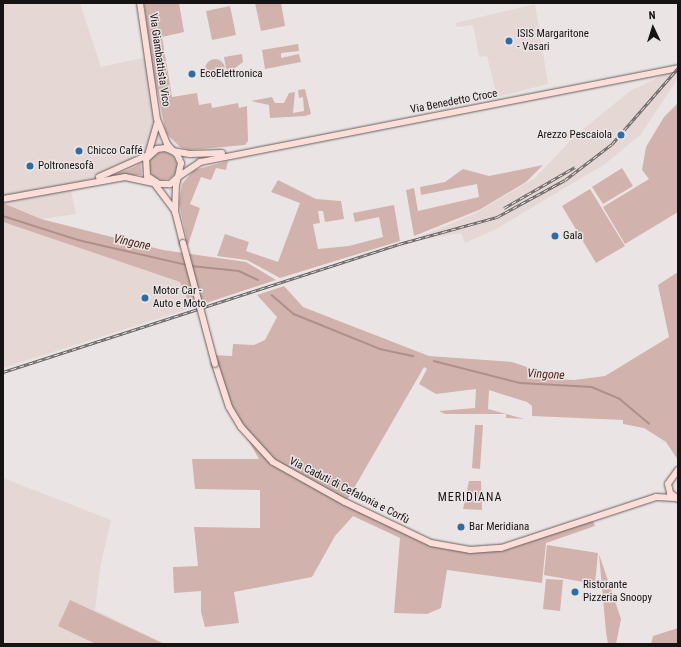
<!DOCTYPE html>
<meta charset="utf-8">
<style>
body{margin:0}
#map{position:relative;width:681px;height:647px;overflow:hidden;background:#eae5e4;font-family:"Roboto Condensed",sans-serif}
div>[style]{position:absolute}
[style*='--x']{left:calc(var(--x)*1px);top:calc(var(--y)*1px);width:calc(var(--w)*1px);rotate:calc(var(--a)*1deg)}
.built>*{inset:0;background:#e4d7d4}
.green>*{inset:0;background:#d2b2ac}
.round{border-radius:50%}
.stream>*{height:1.5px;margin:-0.75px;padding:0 0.75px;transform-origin:0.75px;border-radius:0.75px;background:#af8f88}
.roads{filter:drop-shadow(0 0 1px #635f5e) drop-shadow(0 0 1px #635f5e)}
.secondary>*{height:6px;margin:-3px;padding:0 3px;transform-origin:3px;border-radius:3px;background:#fdddd7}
.rail>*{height:3px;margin-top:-1.5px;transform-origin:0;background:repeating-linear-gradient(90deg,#eae5e4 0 4.5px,#676464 0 9px);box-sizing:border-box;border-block:1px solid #676464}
.bridges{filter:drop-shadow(0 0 1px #635f5e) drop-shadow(0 0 1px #635f5e)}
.secondary-bridge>*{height:6px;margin:-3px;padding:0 3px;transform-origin:3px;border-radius:3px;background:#fdddd7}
.dots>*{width:11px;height:11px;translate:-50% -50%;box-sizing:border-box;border:2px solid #eae5e4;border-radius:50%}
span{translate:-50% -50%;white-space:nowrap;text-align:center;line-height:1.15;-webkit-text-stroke:3px #eae5e4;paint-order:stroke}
.poi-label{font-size:11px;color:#151313}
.left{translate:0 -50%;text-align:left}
.right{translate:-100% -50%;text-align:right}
.street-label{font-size:11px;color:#151313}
.water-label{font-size:12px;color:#4a1d14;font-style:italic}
.neighbourhood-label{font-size:12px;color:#151313;letter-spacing:1px}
.frame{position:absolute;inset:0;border:4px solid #151313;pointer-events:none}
.north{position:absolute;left:633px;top:8px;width:40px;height:40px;-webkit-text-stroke:3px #eae5e4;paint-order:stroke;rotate:356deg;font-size:11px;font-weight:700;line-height:16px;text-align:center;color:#151313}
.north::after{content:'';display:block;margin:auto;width:14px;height:18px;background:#151313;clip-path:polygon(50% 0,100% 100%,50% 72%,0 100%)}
</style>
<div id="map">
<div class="built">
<div style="clip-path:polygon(3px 3px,80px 3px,101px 67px,147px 57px,161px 148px,151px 152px,145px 171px,70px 186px,76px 214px,41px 219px,3px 203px)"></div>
<div style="clip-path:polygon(535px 4px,548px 84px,497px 97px,487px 56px,479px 57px,473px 25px,457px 27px,455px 23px)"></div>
<div style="clip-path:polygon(678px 68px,678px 78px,641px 134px,605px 164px,496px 229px,465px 243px,461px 233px,407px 242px,476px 213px,535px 178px,575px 136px,630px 91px)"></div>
<div style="clip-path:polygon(3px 222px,180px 282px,191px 308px,3px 368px)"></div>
<div style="clip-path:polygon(3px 478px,111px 520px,100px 568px,95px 610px,166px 644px,3px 644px)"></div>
</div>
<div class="green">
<div style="clip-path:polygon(144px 3px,179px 3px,184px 32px,162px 37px,172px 97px,197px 93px,199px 105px,211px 103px,212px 108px,238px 103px,239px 108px,247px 106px,248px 141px,245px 145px,189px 150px,180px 147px,166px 133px,151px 62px)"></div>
<div style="clip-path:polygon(255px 3px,281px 3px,285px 26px,261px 31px)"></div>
<div style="clip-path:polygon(230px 6px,236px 35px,212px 40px,206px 11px)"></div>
<div style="clip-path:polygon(298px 44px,299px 51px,281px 53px,281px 58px,299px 54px,301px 62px,265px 69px,262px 50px)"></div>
<div style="clip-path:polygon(242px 54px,243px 62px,227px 74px,224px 57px)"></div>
<div class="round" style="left:205px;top:59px;width:20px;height:20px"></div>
<div style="clip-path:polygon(305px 89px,311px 114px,305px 116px,270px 118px,269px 105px,251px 101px,272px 97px,275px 103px,284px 103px,289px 93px,295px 92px,293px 113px,304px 111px,303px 97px,299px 98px,298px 90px)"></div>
<div style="clip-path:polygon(678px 103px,678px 212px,625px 244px,603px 207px,649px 179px,642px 170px,646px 147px,664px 117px)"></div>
<div class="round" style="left:149px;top:152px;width:28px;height:28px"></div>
<div style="clip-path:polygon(228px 161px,226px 170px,216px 168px,211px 180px,201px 177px,190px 204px,200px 208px,188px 245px,179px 204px,182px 184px,194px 170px)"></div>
<div style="clip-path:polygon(140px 163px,142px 175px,114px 175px,135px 167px)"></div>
<div style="clip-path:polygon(543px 165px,526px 182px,479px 210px,414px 236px,406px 190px,414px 188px,418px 211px,479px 197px,477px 184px,421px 195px,420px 187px,445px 182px,463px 169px,489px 176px)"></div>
<div style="clip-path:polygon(622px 168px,633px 186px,603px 204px,592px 187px)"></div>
<div style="clip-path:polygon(278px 180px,316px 199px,341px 201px,344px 219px,325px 222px,323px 211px,318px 211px,320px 223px,313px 224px,318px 249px,349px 246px,383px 237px,379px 217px,355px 222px,353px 213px,394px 205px,400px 241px,280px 278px,247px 260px,217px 256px,225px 234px,249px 242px,246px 251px,278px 262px,300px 203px,271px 192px)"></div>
<div style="clip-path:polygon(590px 189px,625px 246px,596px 263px,562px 206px)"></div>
<div style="clip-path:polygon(3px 203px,41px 219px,163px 250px,246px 262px,276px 280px,191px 308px,180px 282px,3px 222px)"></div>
<div style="clip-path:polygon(678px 272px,678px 460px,666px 442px,644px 428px,623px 424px,623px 420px,532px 416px,532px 406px,527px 402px,489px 390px,488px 409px,524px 419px,506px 418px,506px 414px,445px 414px,439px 411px,475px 408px,476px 389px,436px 394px,419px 384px,427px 369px,424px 367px,346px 502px,431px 543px,484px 550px,592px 518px,595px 526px,546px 543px,542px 583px,447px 570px,441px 608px,427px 614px,394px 613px,400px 538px,353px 516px,335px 536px,312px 577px,234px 592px,239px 623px,205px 627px,201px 612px,201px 591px,174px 593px,173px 567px,198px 566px,194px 527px,260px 528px,260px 490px,195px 489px,192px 459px,259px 459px,229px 407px,213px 355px,232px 356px,233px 344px,254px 345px,265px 340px,277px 317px,257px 295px,284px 286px,303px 307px,429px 356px,512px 362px,530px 368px,538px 378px,574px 380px,605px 376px,669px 337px,658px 285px)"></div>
<div style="clip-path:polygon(475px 425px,483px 425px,480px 469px,472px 468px)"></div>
<div style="clip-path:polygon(469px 481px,481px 481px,482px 510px,463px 509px)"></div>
<div style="clip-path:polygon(547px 545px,598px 553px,595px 584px,544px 575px)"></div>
<div style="clip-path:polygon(599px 554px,621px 619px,616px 644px,608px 644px,606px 632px)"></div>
<div style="clip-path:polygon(546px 579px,563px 580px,560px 611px,543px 609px)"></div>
<div style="clip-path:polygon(70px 600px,164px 644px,96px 644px,58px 626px)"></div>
<div style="clip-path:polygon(678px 628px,678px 644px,651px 644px,653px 636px)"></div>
</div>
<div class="stream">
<div style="--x:3;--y:216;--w:79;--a:17.7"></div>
<div style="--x:78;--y:240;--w:112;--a:12.9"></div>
<div style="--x:191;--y:266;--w:48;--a:5.9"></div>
<div style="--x:239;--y:271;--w:21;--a:25"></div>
<div style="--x:272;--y:295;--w:29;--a:41"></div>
<div style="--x:294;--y:314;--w:93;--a:22.1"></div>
<div style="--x:380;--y:349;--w:34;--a:12"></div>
<div style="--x:434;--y:361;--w:89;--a:14.3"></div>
<div style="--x:520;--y:383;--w:72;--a:3.2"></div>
<div style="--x:592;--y:387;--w:30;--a:23"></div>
<div style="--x:620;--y:399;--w:38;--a:40"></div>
</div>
<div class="roads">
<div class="secondary">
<div style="--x:140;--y:3;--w:117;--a:81.7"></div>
<div style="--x:157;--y:119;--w:27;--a:68"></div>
<div style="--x:167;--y:144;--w:9;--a:49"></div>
<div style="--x:173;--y:151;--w:5;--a:37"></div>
<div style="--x:177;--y:154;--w:10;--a:66"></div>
<div style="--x:181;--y:163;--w:14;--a:102"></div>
<div style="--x:178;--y:177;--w:11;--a:139"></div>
<div style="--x:170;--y:184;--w:11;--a:180"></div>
<div style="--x:159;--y:184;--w:14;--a:-146"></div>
<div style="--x:147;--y:176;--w:17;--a:-93"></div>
<div style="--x:146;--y:159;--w:15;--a:-42"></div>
<div style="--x:157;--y:149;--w:8;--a:-7"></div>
<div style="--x:165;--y:148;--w:9;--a:21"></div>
<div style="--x:173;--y:151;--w:17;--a:10"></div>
<div style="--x:190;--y:154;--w:32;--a:-2"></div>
<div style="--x:99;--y:177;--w:54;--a:-24.2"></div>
<div style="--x:148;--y:155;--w:33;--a:-74"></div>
<div style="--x:3;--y:199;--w:124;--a:-10.2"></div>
<div style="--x:125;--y:177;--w:30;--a:12"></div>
<div style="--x:154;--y:183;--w:34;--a:53"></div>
<div style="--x:183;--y:243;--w:32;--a:-104"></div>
<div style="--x:175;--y:212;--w:27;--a:-88"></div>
<div style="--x:176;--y:185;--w:8;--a:-76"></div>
<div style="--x:178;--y:177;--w:27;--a:-34"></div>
<div style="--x:200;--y:162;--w:487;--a:-11.1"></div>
<div style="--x:215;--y:364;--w:45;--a:72"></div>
<div style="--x:229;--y:407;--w:23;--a:59"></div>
<div style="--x:241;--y:427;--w:47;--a:47.6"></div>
<div style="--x:273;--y:462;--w:82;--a:29.1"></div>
<div style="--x:345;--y:502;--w:95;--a:25.5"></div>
<div style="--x:431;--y:543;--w:40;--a:10"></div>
<div style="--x:470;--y:550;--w:31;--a:-4"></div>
<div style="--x:501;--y:548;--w:163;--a:-18.2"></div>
<div style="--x:656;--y:497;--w:18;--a:3"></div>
<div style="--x:678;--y:470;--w:17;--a:126"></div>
<div style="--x:668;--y:484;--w:9;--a:77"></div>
<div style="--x:670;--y:493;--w:10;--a:37"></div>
</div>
</div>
<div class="rail">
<div style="--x:504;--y:208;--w:82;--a:-30"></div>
<div style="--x:3;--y:372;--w:416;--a:-17.9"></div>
<div style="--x:399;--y:244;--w:102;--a:-15.4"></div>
<div style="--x:497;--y:217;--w:77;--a:-28.6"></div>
<div style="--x:565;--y:180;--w:59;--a:-37.5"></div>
<div style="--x:612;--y:144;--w:101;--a:-49"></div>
</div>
<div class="bridges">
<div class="secondary-bridge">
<div style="--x:183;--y:243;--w:125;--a:75.2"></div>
</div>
</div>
<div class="dots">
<div style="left:509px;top:41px;background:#2e6da4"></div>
<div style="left:192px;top:74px;background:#2e6da4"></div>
<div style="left:621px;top:135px;background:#2e6da4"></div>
<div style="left:79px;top:151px;background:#2e6da4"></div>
<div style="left:30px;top:166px;background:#2e6da4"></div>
<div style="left:555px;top:236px;background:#2e6da4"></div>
<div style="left:145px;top:298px;background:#2e6da4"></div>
<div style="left:461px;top:527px;background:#2e6da4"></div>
<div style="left:575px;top:592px;background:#2e6da4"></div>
</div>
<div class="poi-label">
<span class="left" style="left:517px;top:41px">ISIS Margaritone<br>- Vasari</span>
<span class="left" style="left:200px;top:74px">EcoElettronica</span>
<span class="right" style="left:612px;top:135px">Arezzo Pescaiola</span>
<span class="left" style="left:87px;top:151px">Chicco Caffé</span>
<span class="left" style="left:38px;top:166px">Poltronesofà</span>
<span class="left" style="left:563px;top:236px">Gala</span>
<span class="left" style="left:153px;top:298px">Motor Car -<br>Auto e Moto</span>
<span class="left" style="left:469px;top:527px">Bar Meridiana</span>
<span class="left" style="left:583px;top:592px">Ristorante<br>Pizzeria Snoopy</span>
</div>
<div class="street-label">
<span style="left:159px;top:60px;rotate:82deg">Via Giambattista Vico</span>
<span style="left:454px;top:102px;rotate:-11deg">Via Benedetto Croce</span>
<span style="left:349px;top:491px;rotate:27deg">Via Caduti di Cefalonia e Corfù</span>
</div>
<div class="water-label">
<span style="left:132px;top:243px;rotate:12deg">Vingone</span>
<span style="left:546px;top:375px;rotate:3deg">Vingone</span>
</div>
<div class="neighbourhood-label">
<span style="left:470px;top:498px">MERIDIANA</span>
</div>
<div class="frame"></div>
<div class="north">N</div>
</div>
